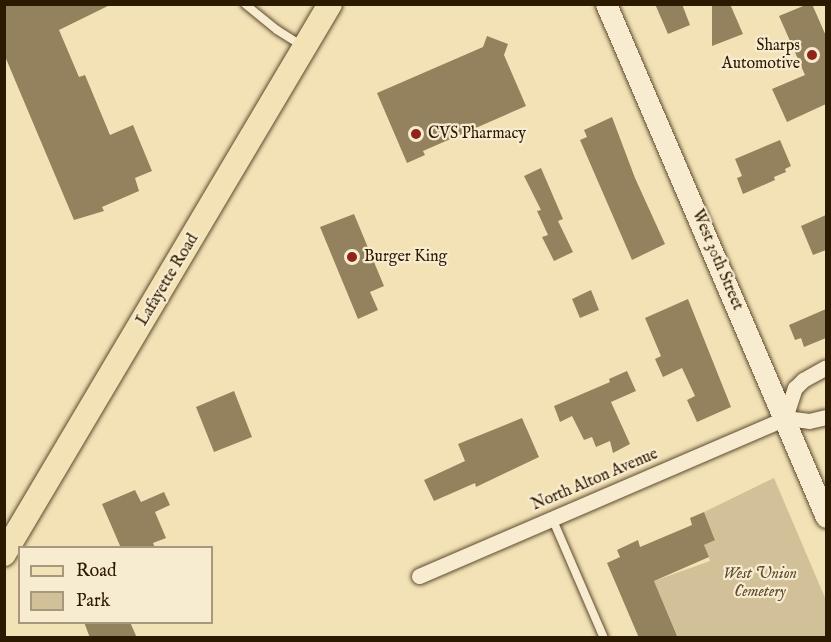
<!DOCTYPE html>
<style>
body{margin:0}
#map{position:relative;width:831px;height:642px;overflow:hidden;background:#f4e2b7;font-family:"IM FELL English",serif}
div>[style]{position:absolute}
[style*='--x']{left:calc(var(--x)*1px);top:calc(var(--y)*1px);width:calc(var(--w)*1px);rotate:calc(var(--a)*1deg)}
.green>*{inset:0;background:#d2c098}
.building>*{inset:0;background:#94825f}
.roads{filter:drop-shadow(0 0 2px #5d4b2e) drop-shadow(0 0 2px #5d4b2e)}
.lane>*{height:8px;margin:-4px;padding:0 4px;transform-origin:4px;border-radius:4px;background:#f8ecd0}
.street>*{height:15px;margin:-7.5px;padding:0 7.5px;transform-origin:7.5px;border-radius:7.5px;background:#f8ecd0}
.secondary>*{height:21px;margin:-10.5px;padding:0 10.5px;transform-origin:10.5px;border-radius:10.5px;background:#f8ecd0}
.primary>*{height:24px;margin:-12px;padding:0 12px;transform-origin:12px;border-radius:12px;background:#f4e2b7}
.dots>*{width:16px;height:16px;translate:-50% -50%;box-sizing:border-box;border:3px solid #f8ecd0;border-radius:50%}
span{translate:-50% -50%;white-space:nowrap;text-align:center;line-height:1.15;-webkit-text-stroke:4.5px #f8ecd0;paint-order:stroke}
.poi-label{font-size:16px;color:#2b1900}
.right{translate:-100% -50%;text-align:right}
.left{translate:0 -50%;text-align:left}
.street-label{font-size:16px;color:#2b1900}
.park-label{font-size:16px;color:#5d4b2e;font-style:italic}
.frame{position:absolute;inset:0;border:6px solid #2b1900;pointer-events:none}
.legend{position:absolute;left:18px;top:546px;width:195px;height:78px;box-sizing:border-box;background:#f8ecd0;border:2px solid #a6987d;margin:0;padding:8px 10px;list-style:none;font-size:18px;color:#2b1900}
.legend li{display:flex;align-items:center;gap:12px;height:30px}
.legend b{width:30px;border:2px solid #a6987d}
</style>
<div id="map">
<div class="green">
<div style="clip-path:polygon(774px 478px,826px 600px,826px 637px,678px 637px,654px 581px,710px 561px,704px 545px,715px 539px,704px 512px)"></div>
</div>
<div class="building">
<div style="clip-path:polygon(4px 4px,112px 4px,59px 30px,79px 77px,85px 75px,110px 135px,133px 125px,152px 171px,135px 178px,139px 191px,102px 207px,104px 211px,74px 220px,4px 54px)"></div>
<div style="clip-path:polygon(655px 4px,682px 4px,690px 25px,668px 34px)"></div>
<div style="clip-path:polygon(712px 4px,730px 4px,743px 34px,712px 46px)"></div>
<div style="clip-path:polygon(808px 4px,812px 4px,826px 36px,826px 104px,787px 122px,772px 89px,805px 75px,779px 16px)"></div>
<div style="clip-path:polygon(487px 36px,508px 44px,504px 55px,526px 106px,423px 151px,425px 155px,407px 163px,377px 93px,483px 47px)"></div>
<div style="clip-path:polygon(612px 117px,635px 178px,665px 244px,632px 260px,580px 140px,587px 137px,584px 130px)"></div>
<div style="clip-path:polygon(780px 140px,791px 166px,785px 169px,786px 172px,774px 177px,775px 180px,743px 194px,737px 178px,742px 176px,735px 159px)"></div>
<div style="clip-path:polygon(541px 168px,563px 219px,558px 221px,573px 252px,554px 261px,542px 237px,548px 235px,537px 211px,541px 210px,524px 176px)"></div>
<div style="clip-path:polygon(354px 214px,384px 286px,370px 292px,378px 310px,358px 319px,320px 227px)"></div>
<div style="clip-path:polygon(826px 215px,826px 250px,813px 255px,801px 226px)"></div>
<div style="clip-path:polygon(591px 290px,599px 310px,580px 318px,572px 299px)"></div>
<div style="clip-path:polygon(688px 299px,731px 407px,697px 422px,687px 400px,695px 396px,682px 368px,663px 377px,655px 359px,661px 356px,645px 318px)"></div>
<div style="clip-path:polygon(826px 309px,826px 338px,804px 347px,801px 338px,795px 340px,789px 325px)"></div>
<div style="clip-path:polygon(627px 371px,636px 391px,611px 402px,630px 444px,613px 453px,610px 441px,596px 447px,592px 437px,584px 440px,572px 416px,560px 422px,554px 406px,610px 382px,609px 379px)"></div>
<div style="clip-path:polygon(234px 391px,252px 437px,214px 452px,196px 407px)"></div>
<div style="clip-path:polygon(522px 418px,539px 457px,476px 487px,475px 483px,434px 501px,424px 480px,465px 461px,458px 444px)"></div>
<div style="clip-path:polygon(135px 490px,141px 502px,164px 492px,170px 505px,155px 512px,166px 538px,153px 543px,155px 548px,121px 548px,102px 504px)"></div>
<div style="clip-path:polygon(704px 512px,715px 540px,704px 545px,709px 557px,654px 581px,678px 638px,639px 638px,607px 563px,620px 557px,617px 550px,638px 540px,640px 547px,692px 525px,690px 518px)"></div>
<div style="clip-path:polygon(84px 622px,130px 622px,137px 638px,90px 638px)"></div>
</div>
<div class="roads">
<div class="lane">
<div style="--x:245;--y:4;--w:41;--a:39.1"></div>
<div style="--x:277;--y:30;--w:28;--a:32"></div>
<div style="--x:552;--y:518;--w:131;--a:66.6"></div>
</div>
<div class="street">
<div style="--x:785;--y:418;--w:32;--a:-72"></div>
<div style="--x:795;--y:388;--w:11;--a:-45"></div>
<div style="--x:803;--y:380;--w:26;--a:-29"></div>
<div style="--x:419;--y:576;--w:399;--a:-23.3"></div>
<div style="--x:785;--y:418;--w:24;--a:7"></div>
<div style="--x:809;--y:421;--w:17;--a:-13"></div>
</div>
<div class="secondary">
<div style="--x:606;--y:4;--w:558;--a:66.79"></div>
</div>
<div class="primary">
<div style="--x:4;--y:554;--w:639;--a:-59.34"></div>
</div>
</div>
<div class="dots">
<div style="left:812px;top:55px;background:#8f2418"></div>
<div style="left:416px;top:134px;background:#8f2418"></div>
<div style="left:352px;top:257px;background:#8f2418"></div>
</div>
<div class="poi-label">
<span class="right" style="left:800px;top:55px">Sharps<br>Automotive</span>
<span class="left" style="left:428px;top:134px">CVS Pharmacy</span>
<span class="left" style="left:364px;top:257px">Burger King</span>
</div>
<div class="street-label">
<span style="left:717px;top:260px;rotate:67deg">West 30th Street</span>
<span style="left:168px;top:280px;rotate:-59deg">Lafayette Road</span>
<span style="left:595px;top:480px;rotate:-23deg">North Alton Avenue</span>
</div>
<div class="park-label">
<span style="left:760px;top:583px">West Union<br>Cemetery</span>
</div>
<div class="frame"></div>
<ul class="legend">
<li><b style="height:8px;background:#f4e2b7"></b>Road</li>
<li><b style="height:16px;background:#d2c098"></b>Park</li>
</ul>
</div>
